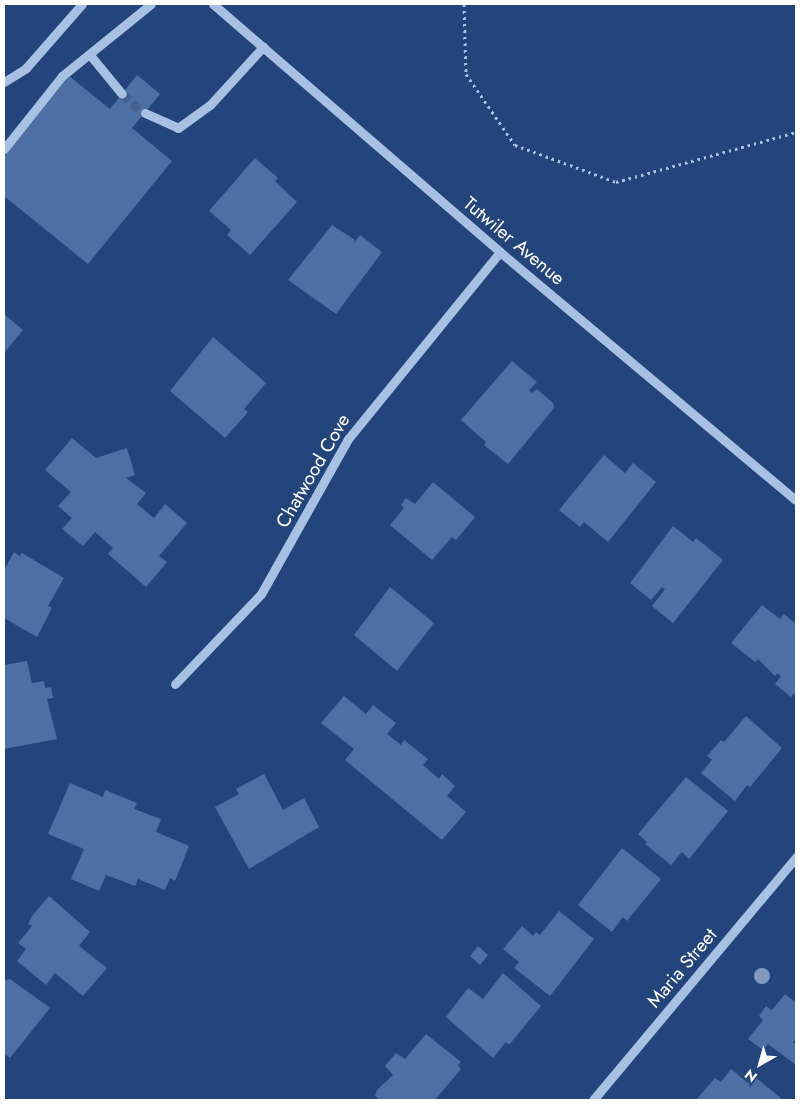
<!DOCTYPE html>
<style>
body{margin:0}
#map{position:relative;width:800px;height:1104px;overflow:hidden;background:#24457b;font-family:Jost,sans-serif}
div>[style]{position:absolute}
[style*='--x']{left:calc(var(--x)*1px);top:calc(var(--y)*1px);width:calc(var(--w)*1px);rotate:calc(var(--a)*1deg)}
.building>*{inset:0;background:#4d6fa4}
.minor-tunnel>*{height:9px;margin-top:-4.5px;transform-origin:0;background:repeating-linear-gradient(90deg,#45618f 0 9px,transparent 0 13.5px)}
.path>*{height:3px;margin-top:-1.5px;transform-origin:0;background:repeating-linear-gradient(90deg,#a8c0e4 0 2.5px,transparent 0 6.5px)}
.minor>*{height:9px;margin:-4.5px;padding:0 4.5px;transform-origin:4.5px;border-radius:4.5px;background:#a8c0e4}
.trees>*{width:16px;height:16px;margin:-8px;border-radius:50%;background:#8098be}
span{translate:-50% -50%;white-space:nowrap;text-align:center;line-height:1.15;-webkit-text-stroke:4px #24457b;paint-order:stroke}
.street-label{font-size:19px;color:#fff}
.frame{position:absolute;inset:0;border:5px solid #fff;pointer-events:none}
.north{position:absolute;left:735px;top:1039px;width:50px;height:50px;-webkit-text-stroke:4px #24457b;paint-order:stroke;rotate:218deg;font-size:14px;font-weight:700;line-height:20px;text-align:center;color:#fff}
.north::after{content:'';display:block;margin:auto;width:18px;height:22px;background:#fff;clip-path:polygon(50% 0,100% 100%,50% 72%,0 100%)}
</style>
<div id="map">
<div class="building">
<div style="clip-path:polygon(137px 75px,160px 94px,132px 128px,172px 161px,88px 264px,4px 196px,4px 157px,69px 76px,110px 109px)"></div>
<div style="clip-path:polygon(255px 158px,278px 178px,275px 181px,297px 202px,250px 255px,227px 235px,231px 230px,209px 211px)"></div>
<div style="clip-path:polygon(332px 225px,355px 240px,354px 243px,360px 235px,382px 252px,336px 314px,288px 280px)"></div>
<div style="clip-path:polygon(4px 314px,23px 330px,4px 353px)"></div>
<div style="clip-path:polygon(213px 337px,266px 383px,244px 409px,248px 412px,225px 438px,170px 391px)"></div>
<div style="clip-path:polygon(512px 361px,537px 382px,529px 390px,532px 393px,537px 389px,553px 403px,554px 408px,508px 464px,484px 445px,486px 442px,461px 420px)"></div>
<div style="clip-path:polygon(72px 438px,96px 458px,127px 448px,135px 475px,126px 478px,146px 493px,137px 504px,154px 518px,165px 504px,187px 523px,159px 556px,167px 562px,146px 587px,108px 554px,113px 548px,95px 532px,83px 546px,62px 529px,72px 518px,58px 506px,71px 492px,45px 470px)"></div>
<div style="clip-path:polygon(604px 455px,625px 473px,633px 463px,656px 482px,608px 542px,584px 522px,580px 527px,559px 510px)"></div>
<div style="clip-path:polygon(433px 482px,475px 517px,456px 540px,452px 537px,432px 560px,390px 525px,404px 508px,401px 505px,406px 498px,415px 504px)"></div>
<div style="clip-path:polygon(673px 526px,693px 542px,696px 538px,723px 560px,673px 623px,652px 606px,665px 589px,662px 587px,651px 600px,630px 583px)"></div>
<div style="clip-path:polygon(14px 552px,20px 556px,22px 553px,64px 578px,48px 606px,52px 608px,37px 637px,4px 618px,4px 570px)"></div>
<div style="clip-path:polygon(390px 587px,434px 623px,397px 671px,354px 635px)"></div>
<div style="clip-path:polygon(762px 605px,780px 619px,784px 614px,796px 624px,796px 691px,791px 697px,775px 684px,781px 676px,777px 673px,775px 676px,758px 659px,755px 662px,731px 643px)"></div>
<div style="clip-path:polygon(27px 661px,32px 683px,44px 681px,45px 688px,51px 687px,53px 698px,47px 699px,57px 739px,4px 749px,4px 665px)"></div>
<div style="clip-path:polygon(344px 696px,366px 714px,373px 705px,396px 723px,387px 734px,401px 745px,404px 740px,428px 759px,423px 765px,439px 779px,442px 774px,455px 786px,447px 796px,466px 812px,442px 840px,345px 760px,354px 749px,321px 723px)"></div>
<div style="clip-path:polygon(746px 716px,782px 748px,750px 787px,747px 785px,735px 801px,701px 773px,712px 760px,707px 756px,721px 740px,724px 742px)"></div>
<div style="clip-path:polygon(264px 774px,283px 810px,304px 798px,319px 827px,249px 869px,215px 807px,239px 794px,236px 789px)"></div>
<div style="clip-path:polygon(686px 777px,728px 811px,689px 859px,682px 852px,671px 865px,645px 844px,647px 842px,638px 834px)"></div>
<div style="clip-path:polygon(70px 783px,103px 797px,105px 790px,137px 803px,134px 809px,161px 819px,156px 832px,189px 846px,175px 881px,170px 878px,165px 890px,138px 879px,135px 886px,106px 875px,99px 891px,71px 879px,84px 849px,48px 834px)"></div>
<div style="clip-path:polygon(622px 848px,661px 879px,627px 921px,623px 917px,612px 932px,578px 905px)"></div>
<div style="clip-path:polygon(49px 896px,90px 932px,79px 946px,107px 968px,83px 996px,55px 973px,46px 985px,17px 961px,26px 949px,18px 943px,32px 926px,28px 924px,32px 916px)"></div>
<div style="clip-path:polygon(559px 911px,594px 939px,550px 996px,514px 968px,519px 962px,503px 949px,522px 926px,533px 936px,536px 932px,540px 935px)"></div>
<div style="clip-path:polygon(478px 946px,488px 955px,480px 965px,470px 956px)"></div>
<div style="clip-path:polygon(503px 973px,541px 1006px,509px 1045px,506px 1042px,493px 1058px,446px 1017px,468px 988px,483px 999px)"></div>
<div style="clip-path:polygon(10px 979px,50px 1008px,10px 1058px,4px 1053px,4px 981px)"></div>
<div style="clip-path:polygon(785px 994px,796px 1003px,796px 1038px,793px 1042px,796px 1045px,796px 1065px,768px 1044px,763px 1050px,748px 1039px,763px 1020px,759px 1016px,766px 1006px,772px 1010px)"></div>
<div style="clip-path:polygon(426px 1034px,461px 1062px,458px 1065px,461px 1069px,435px 1100px,380px 1100px,375px 1096px,377px 1090px,393px 1075px,385px 1066px,396px 1053px,405px 1059px)"></div>
<div style="clip-path:polygon(731px 1069px,748px 1083px,754px 1076px,783px 1100px,696px 1100px,715px 1078px,721px 1082px)"></div>
</div>
<div class="minor-tunnel">
<div style="--x:122;--y:94;--w:30;--a:40"></div>
</div>
<div class="path">
<div style="--x:464;--y:4;--w:70;--a:88.4"></div>
<div style="--x:466;--y:74;--w:86;--a:55.4"></div>
<div style="--x:515;--y:145;--w:108;--a:20.1"></div>
<div style="--x:616;--y:182;--w:187;--a:-15.5"></div>
</div>
<div class="minor">
<div style="--x:213;--y:4;--w:379;--a:40.8"></div>
<div style="--x:500;--y:252;--w:386;--a:40"></div>
<div style="--x:90;--y:55;--w:50;--a:50.6"></div>
<div style="--x:4;--y:82;--w:26;--a:-32"></div>
<div style="--x:26;--y:68;--w:85;--a:-48.8"></div>
<div style="--x:145;--y:113;--w:36;--a:24"></div>
<div style="--x:178;--y:128;--w:39;--a:-36"></div>
<div style="--x:210;--y:105;--w:79;--a:-47.6"></div>
<div style="--x:4;--y:149;--w:93;--a:-51.5"></div>
<div style="--x:62;--y:76;--w:114;--a:-39"></div>
<div style="--x:175;--y:684;--w:124;--a:-46.3"></div>
<div style="--x:261;--y:594;--w:178;--a:-60.7"></div>
<div style="--x:348;--y:439;--w:241;--a:-50.9"></div>
<div style="--x:593;--y:1100;--w:317;--a:-50.1"></div>
</div>
<div class="trees">
<div style="left:762px;top:976px"></div>
</div>
<div class="street-label">
<span style="left:514px;top:241px;rotate:40deg">Tutwiler Avenue</span>
<span style="left:313px;top:471px;rotate:-60deg">Chatwood Cove</span>
<span style="left:682px;top:968px;rotate:-50deg">Maria Street</span>
</div>
<div class="frame"></div>
<div class="north">N</div>
</div>
